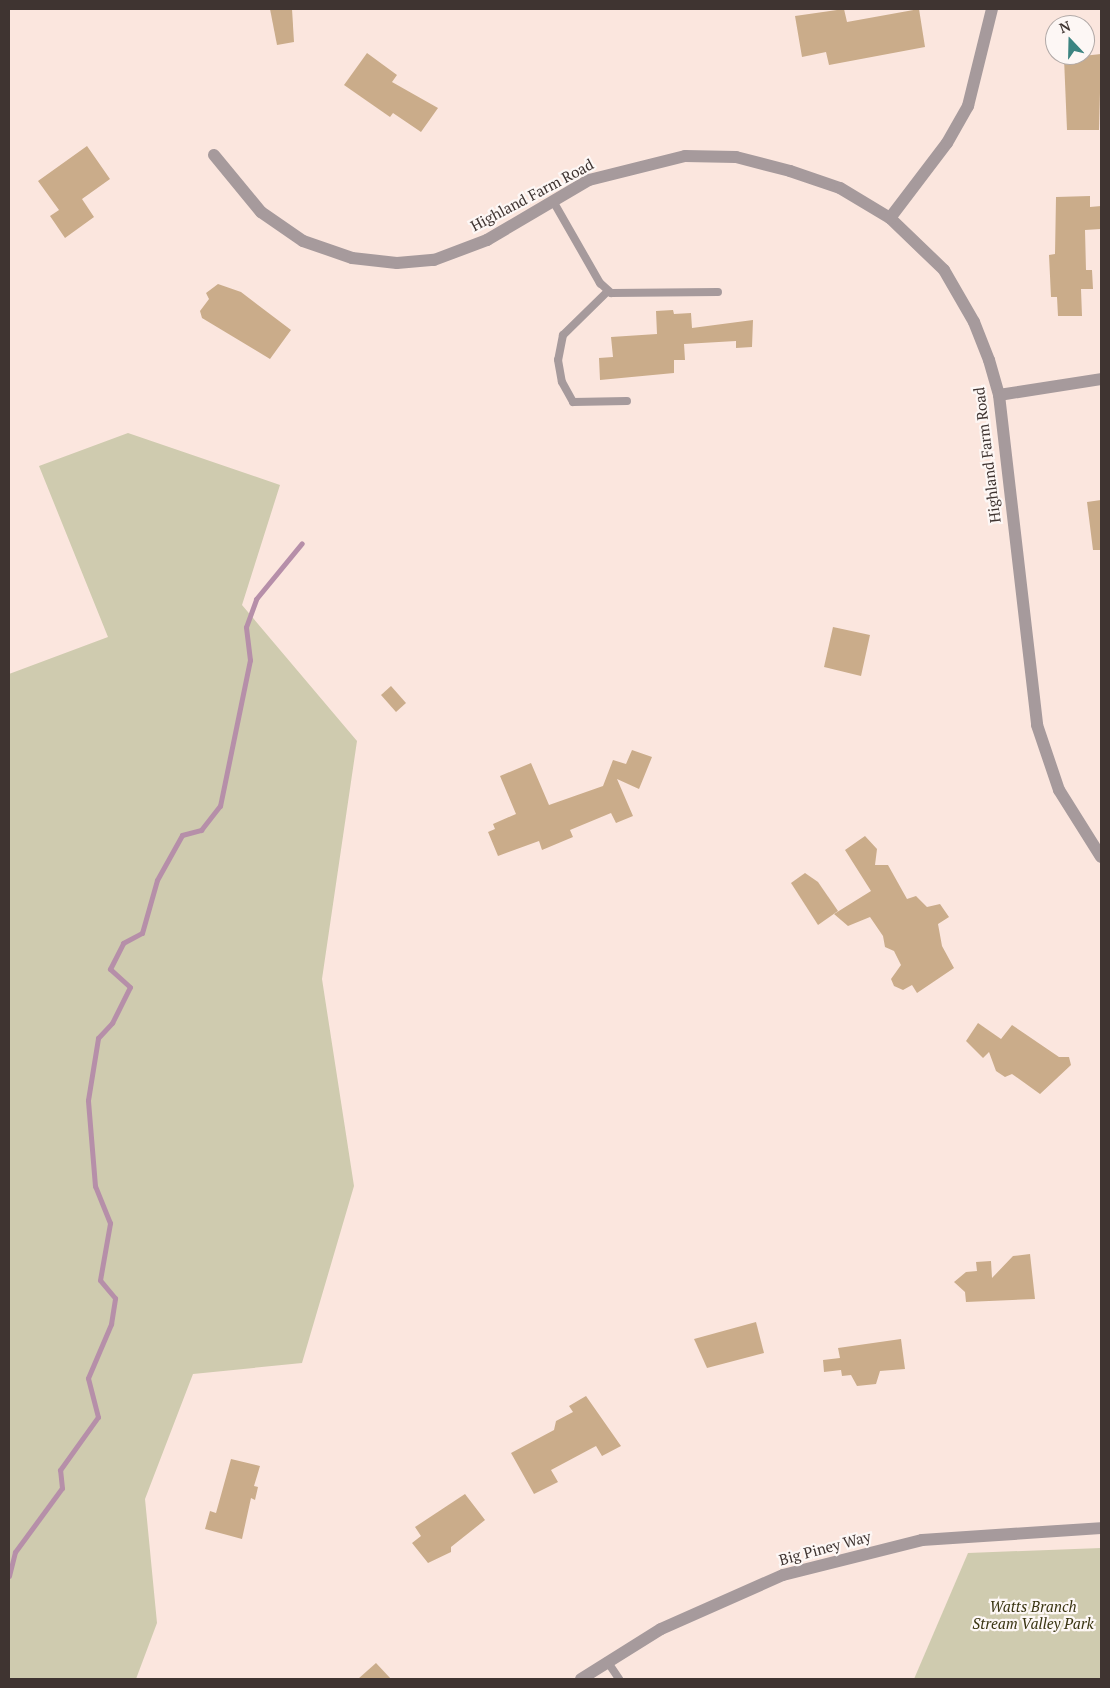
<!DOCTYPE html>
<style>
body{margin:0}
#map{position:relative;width:1110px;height:1688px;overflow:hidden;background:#fbe6de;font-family:"PT Serif",serif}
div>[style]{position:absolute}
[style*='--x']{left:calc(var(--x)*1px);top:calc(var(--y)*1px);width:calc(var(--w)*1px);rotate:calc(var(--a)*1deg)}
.green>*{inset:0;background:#cfcbaf}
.stream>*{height:5px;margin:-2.5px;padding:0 2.5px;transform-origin:2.5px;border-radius:2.5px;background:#b68fa9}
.building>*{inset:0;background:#caac8a}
.service>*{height:8px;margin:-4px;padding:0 4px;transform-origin:4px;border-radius:4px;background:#a69a9c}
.minor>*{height:12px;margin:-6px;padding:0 6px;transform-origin:6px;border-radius:6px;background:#a69a9c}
span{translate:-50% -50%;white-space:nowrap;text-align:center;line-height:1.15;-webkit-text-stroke:4.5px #fdf7f5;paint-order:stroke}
.street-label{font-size:15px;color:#3f3431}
.park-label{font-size:15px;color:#393411;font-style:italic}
.frame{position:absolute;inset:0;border:10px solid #3f3431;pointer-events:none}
.north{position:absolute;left:1045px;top:15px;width:50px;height:50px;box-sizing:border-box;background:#fdf7f5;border:1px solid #b1a9a7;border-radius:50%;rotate:339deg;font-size:14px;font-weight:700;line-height:20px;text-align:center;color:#3f3431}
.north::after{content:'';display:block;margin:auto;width:18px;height:22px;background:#3c8481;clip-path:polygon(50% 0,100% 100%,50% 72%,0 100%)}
</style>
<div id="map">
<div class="green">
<div style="clip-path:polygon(128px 433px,280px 485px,242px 605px,357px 741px,322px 979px,354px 1186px,302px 1363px,193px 1374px,145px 1499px,157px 1623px,136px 1679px,9px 1679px,9px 674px,108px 637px,39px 466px)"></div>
<div style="clip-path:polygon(1101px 1548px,1101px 1679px,914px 1679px,968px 1553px)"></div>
</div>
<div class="stream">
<div style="--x:9;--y:1576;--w:25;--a:-76"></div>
<div style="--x:15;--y:1552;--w:79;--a:-53.7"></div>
<div style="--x:62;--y:1488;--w:18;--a:-96"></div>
<div style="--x:60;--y:1470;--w:65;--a:-54.4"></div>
<div style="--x:98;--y:1417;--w:40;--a:-104.4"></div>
<div style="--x:88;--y:1378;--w:59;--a:-66.9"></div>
<div style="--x:111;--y:1324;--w:26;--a:-81"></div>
<div style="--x:115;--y:1298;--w:23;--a:-130"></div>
<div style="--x:100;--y:1280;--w:58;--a:-80"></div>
<div style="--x:110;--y:1223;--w:40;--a:-112"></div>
<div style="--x:95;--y:1186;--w:86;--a:-94.7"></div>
<div style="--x:88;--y:1100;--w:63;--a:-80.8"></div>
<div style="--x:98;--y:1038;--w:21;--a:-47"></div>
<div style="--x:112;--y:1023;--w:40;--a:-63.4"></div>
<div style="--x:130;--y:987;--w:27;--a:-138"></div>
<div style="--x:110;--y:969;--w:29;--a:-63"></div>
<div style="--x:123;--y:943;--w:21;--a:-28"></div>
<div style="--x:142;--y:933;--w:55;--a:-74.2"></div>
<div style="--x:157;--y:880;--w:51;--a:-60.9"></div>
<div style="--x:182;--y:835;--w:20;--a:-15"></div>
<div style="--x:201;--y:830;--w:31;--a:-52"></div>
<div style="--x:220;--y:806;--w:149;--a:-78.4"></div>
<div style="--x:250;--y:660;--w:33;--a:-97"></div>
<div style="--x:246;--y:627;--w:30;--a:-70"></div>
<div style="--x:256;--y:599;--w:72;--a:-50.6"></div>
</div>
<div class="building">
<div style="clip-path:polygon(270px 9px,292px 9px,294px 42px,277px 45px)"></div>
<div style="clip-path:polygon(844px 9px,847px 22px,919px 9px,925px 47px,829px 65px,826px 52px,802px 57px,795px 16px)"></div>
<div style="clip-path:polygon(367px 53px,397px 75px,392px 82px,438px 108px,421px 132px,393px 113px,390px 117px,344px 85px)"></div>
<div style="clip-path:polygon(1101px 54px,1099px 130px,1067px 130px,1064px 58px)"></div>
<div style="clip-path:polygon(87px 146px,110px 179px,82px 199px,94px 217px,65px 238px,50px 216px,59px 210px,38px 181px)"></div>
<div style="clip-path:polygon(1090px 196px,1090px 207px,1101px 206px,1101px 229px,1085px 230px,1086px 270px,1092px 270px,1093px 289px,1081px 289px,1082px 316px,1058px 316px,1057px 297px,1051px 297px,1049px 255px,1055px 254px,1056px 197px)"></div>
<div style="clip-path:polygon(218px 284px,241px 292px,291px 330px,270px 359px,202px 318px,200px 311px,209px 299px,206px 293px)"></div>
<div style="clip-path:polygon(673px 310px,674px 314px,691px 313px,692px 328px,753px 320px,752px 347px,736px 348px,736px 341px,684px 344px,685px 360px,674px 360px,674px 373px,600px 380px,599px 358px,613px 357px,611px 337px,657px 334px,656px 311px)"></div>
<div style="clip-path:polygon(1101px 500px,1101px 550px,1093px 550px,1087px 502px)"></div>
<div style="clip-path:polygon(833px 627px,870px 635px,861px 676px,824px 667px)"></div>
<div style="clip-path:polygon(391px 686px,406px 703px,396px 712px,381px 695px)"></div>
<div style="clip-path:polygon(632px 750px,652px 757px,639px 789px,617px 779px,633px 816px,616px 823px,611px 813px,570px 830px,573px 837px,542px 850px,539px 841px,498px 856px,488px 832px,495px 829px,493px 824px,516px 814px,500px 776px,531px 763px,549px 805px,603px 786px,613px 760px,626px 764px)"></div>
<div style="clip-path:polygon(865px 836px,877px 849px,875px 865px,888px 865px,907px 899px,916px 896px,927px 907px,940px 904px,949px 917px,938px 924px,942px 946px,954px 968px,917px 993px,912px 985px,903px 990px,894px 986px,891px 979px,901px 965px,894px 951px,885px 947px,883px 936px,870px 917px,848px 926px,834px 914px,871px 891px,845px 850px)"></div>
<div style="clip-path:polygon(805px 873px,818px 882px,838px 911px,818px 925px,791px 883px)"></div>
<div style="clip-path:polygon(978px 1023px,1001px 1039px,1012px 1025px,1059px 1057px,1069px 1057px,1071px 1065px,1040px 1094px,1012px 1074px,1005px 1077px,996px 1071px,989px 1052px,983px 1058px,966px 1041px)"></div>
<div style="clip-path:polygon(1030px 1254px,1035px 1299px,966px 1302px,965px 1292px,954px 1282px,966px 1272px,977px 1271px,976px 1262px,991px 1261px,992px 1278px,1013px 1256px)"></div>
<div style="clip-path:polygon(756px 1322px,764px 1353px,707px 1368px,694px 1339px)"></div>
<div style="clip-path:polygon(901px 1339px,905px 1369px,880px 1371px,876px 1384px,857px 1386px,851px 1375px,842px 1376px,841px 1370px,824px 1372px,823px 1360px,840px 1358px,838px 1348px)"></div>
<div style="clip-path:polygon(586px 1396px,621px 1446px,602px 1456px,596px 1446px,551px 1470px,558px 1482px,534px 1494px,511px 1453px,554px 1430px,556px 1421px,573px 1412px,569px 1406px)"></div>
<div style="clip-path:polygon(231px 1459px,260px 1466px,254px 1486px,258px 1487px,255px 1500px,251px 1498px,242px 1539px,205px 1529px,210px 1511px,216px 1513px)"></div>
<div style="clip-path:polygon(465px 1494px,485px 1520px,451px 1547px,451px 1552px,428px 1563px,412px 1543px,421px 1536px,415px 1527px)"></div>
<div style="clip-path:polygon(376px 1663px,391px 1679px,358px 1679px)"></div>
</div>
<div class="service">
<div style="--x:553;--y:201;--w:95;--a:60.2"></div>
<div style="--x:600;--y:283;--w:15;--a:42"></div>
<div style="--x:611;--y:293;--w:107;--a:-0.5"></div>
<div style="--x:608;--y:291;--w:63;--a:135.6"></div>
<div style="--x:563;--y:335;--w:25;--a:101"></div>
<div style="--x:558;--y:360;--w:22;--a:80"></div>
<div style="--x:562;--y:382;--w:23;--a:61"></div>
<div style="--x:573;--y:402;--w:54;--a:-1.1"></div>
<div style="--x:607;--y:1661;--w:22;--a:56"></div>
</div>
<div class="minor">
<div style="--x:214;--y:155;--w:74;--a:50.5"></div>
<div style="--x:261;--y:212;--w:51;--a:34.6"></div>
<div style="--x:303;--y:241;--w:52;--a:19.1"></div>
<div style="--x:352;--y:258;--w:45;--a:6.3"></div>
<div style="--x:397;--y:263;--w:37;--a:-5"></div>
<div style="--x:434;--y:260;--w:57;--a:-20.7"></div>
<div style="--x:487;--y:240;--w:118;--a:-30.5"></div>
<div style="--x:589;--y:180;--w:99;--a:-14"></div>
<div style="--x:685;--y:156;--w:51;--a:1.1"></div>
<div style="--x:736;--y:157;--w:56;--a:14.5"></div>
<div style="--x:790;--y:171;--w:53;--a:18.8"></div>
<div style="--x:840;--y:188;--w:58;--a:31"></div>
<div style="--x:890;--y:218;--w:75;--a:43.9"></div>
<div style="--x:944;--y:270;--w:60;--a:60"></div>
<div style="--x:974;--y:322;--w:41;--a:68.5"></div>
<div style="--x:989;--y:360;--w:36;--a:74"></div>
<div style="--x:999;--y:395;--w:332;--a:83.4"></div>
<div style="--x:1037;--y:725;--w:69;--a:71.3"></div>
<div style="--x:1059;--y:790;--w:79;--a:57.9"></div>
<div style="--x:890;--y:218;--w:94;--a:-52.8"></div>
<div style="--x:947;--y:143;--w:43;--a:-60.4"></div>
<div style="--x:968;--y:106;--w:100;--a:-76.1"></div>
<div style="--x:999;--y:395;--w:103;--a:-8.9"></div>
<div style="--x:581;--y:1679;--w:94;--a:-32"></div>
<div style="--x:661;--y:1629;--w:133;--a:-23.9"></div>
<div style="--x:783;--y:1575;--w:143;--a:-14.1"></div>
<div style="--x:922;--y:1540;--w:179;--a:-3.8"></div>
</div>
<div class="street-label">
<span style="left:532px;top:195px;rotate:-28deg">Highland Farm Road</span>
<span style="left:987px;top:455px;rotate:-97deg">Highland Farm Road</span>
<span style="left:825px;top:1548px;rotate:-15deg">Big Piney Way</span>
</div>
<div class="park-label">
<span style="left:1033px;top:1615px">Watts Branch<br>Stream Valley Park</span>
</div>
<div class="frame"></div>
<div class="north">N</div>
</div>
